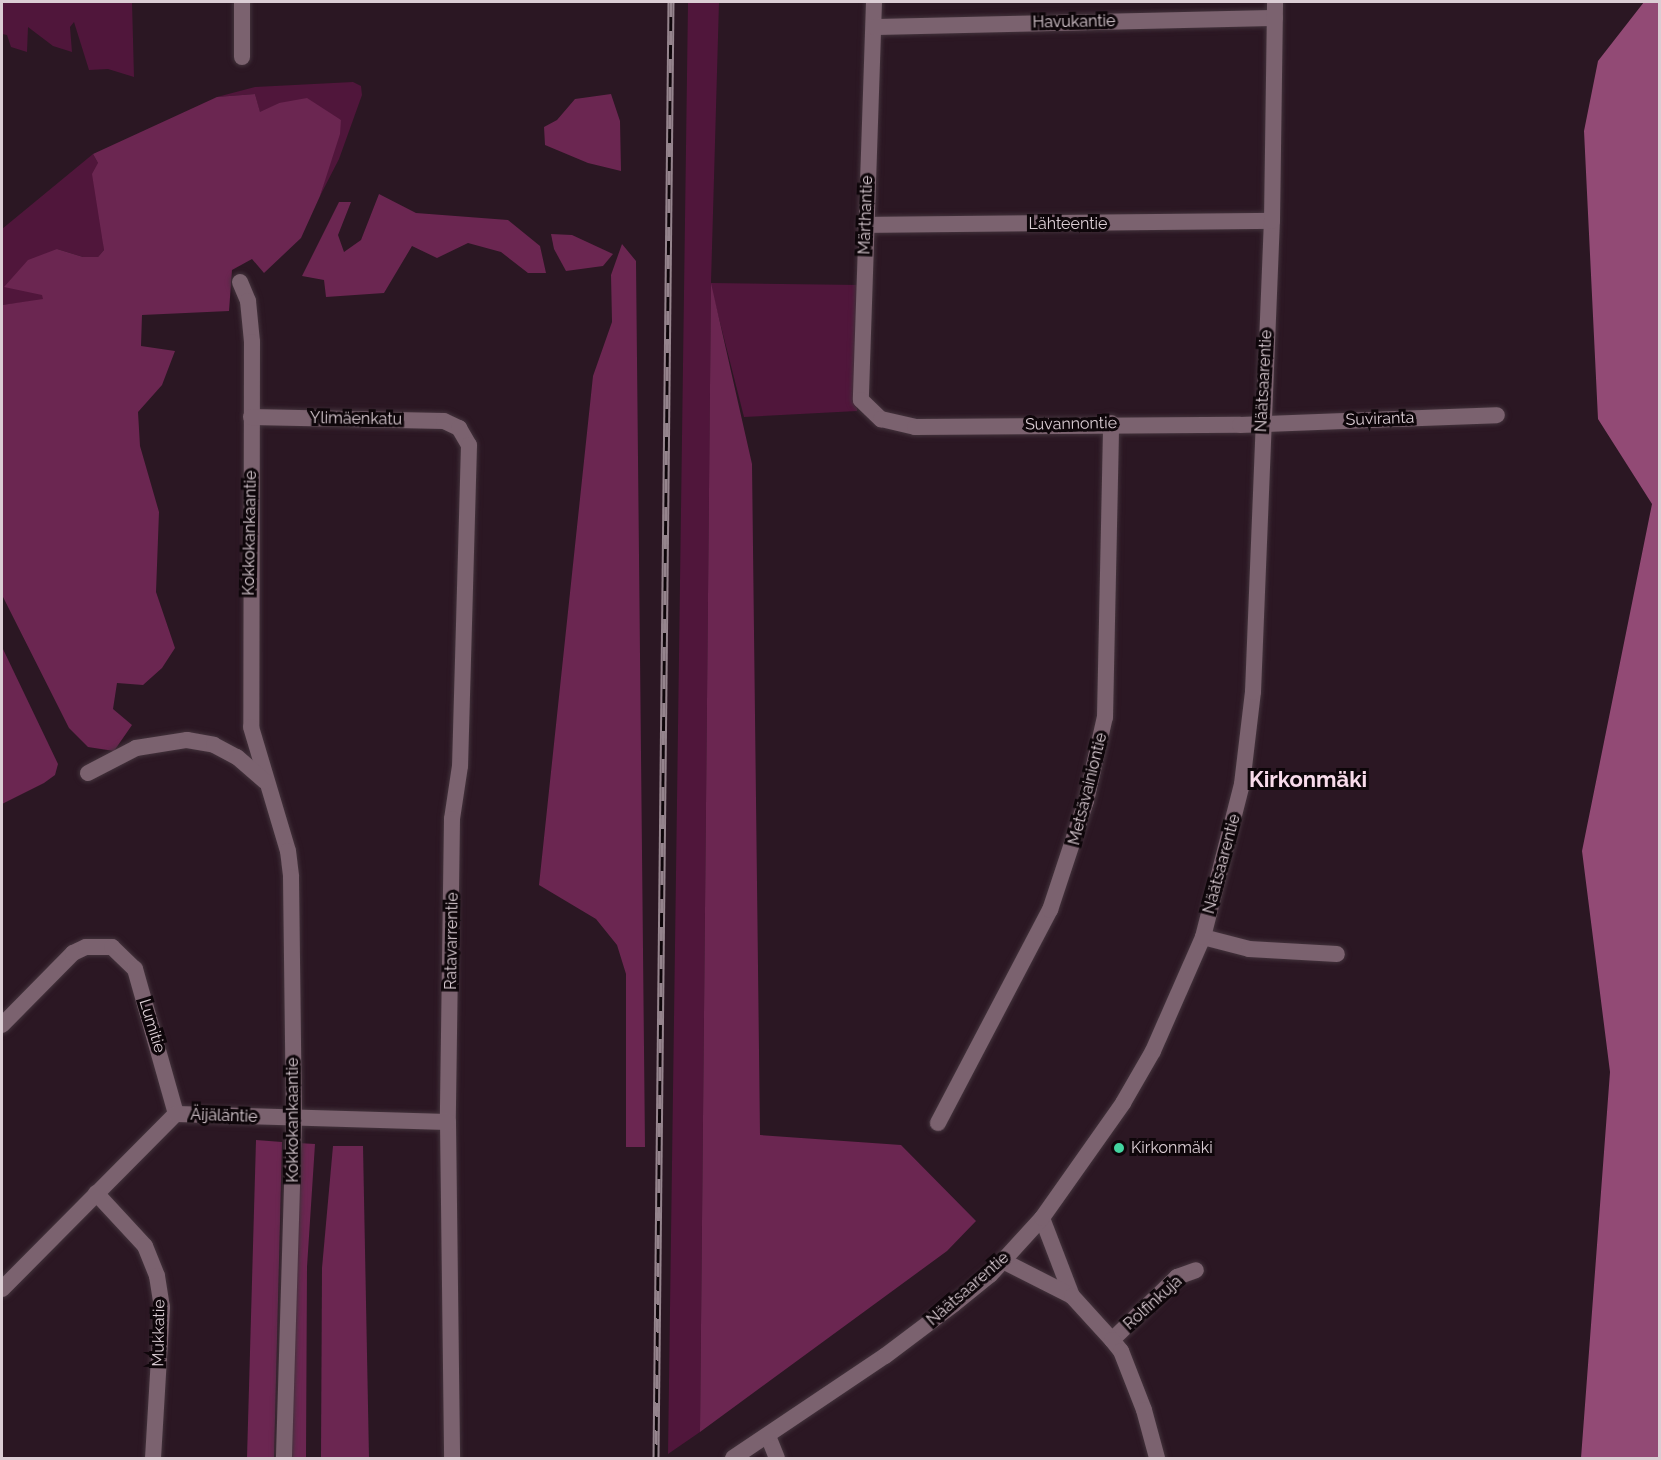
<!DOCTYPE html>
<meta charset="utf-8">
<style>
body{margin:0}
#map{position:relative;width:1661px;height:1460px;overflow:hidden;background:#2b1723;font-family:Raleway,sans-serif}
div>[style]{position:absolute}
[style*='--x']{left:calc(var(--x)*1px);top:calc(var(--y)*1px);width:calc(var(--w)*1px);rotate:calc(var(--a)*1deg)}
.green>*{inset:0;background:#50163b}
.forest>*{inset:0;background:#6b2651}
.water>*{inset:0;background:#924a75}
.roads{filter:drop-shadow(0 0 2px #43333c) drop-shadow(0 0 2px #43333c)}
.minor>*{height:16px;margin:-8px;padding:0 8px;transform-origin:8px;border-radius:8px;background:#7b626f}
.tertiary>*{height:16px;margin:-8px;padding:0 8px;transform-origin:8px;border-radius:8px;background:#7b626f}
.rail>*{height:7px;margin-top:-3.5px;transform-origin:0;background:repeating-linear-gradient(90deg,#0e060a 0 14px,#95848d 0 28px);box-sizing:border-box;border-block:2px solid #95848d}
.dots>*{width:16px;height:16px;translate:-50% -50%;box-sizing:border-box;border:3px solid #0e060a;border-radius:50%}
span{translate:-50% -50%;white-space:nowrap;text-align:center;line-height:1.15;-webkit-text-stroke:6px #0e060a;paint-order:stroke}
.street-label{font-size:16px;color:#dbcdd4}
.poi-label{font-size:16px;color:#dbcdd4}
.left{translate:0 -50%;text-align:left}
.district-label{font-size:22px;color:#f8dbea;font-weight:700}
.frame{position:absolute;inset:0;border:3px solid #dbcdd4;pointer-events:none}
</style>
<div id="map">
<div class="green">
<div style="clip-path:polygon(2px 2px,132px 2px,134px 77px,108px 69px,89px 70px,74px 22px,70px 27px,72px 52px,53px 46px,28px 27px,27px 52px,11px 47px,7px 35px,2px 34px)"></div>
<div style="clip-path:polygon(688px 2px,719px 2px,711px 283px,861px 285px,857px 411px,744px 417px,711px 287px,700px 1432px,668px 1454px)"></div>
<div style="clip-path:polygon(353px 82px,361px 86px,362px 95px,339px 159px,320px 196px,341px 120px,279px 103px,260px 113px,255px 94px,217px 97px,255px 87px)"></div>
<div style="clip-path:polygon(93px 154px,98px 163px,104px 250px,98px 257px,83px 257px,57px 249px,43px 300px,2px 305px,2px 229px)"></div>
</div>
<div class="forest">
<div style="clip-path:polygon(255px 94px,260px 112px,279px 103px,307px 98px,341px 120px,340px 134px,320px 196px,301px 238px,264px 273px,252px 259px,232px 270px,229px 311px,142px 315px,141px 346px,175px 351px,162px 385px,138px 412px,140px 446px,159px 512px,156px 592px,175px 648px,162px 668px,143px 685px,117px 683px,113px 709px,132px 725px,114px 751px,88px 747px,69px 728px,2px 595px,2px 305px,43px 299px,42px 295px,4px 287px,28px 260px,57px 249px,83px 257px,98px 257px,104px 250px,92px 174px,98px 163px,93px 154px,217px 97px)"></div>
<div style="clip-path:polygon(611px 94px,620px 121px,621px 171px,588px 163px,545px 145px,544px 127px,557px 120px,575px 99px)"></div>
<div style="clip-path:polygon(379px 194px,416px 213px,508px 220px,540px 246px,546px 273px,528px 273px,501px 252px,468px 243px,437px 258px,412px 246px,384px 293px,326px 297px,324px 280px,302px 276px,339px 202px,351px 202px,338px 235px,344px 252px,361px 240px)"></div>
<div style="clip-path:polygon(551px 234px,572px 235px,613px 254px,603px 266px,566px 271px,554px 249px)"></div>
<div style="clip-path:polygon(622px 244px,636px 261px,645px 1147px,626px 1147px,626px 974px,617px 945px,596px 919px,539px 885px,593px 376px,612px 322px,611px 275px)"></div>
<div style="clip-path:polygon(711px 283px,752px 464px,760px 1135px,901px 1145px,976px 1221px,947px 1251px,700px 1432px)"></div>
<div style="clip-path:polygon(2px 647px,58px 764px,55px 775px,44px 783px,2px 804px)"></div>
<div style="clip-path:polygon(256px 1140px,282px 1142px,274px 1458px,247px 1458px)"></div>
<div style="clip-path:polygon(298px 1143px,315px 1144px,307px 1267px,306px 1458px,291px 1458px)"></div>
<div style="clip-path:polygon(333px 1146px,363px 1146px,369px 1458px,321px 1458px,322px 1268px)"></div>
</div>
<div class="water">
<div style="clip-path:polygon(1644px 2px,1660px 2px,1660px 1458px,1581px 1458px,1610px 1072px,1582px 851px,1652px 504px,1598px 419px,1584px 131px,1598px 61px)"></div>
</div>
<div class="roads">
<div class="minor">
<div style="--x:874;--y:2;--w:398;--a:91.9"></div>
<div style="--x:861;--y:400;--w:28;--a:44"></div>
<div style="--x:881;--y:419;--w:35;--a:13"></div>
<div style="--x:915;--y:427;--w:325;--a:-0.4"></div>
<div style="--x:1240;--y:425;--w:257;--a:-2.2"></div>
<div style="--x:874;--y:27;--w:401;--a:-1.3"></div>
<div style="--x:242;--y:57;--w:55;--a:-90"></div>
<div style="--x:865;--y:225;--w:407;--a:-0.6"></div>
<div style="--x:240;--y:282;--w:21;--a:67"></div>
<div style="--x:248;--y:301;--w:41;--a:84.4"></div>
<div style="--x:252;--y:342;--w:385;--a:90.1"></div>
<div style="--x:251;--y:727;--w:129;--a:73.4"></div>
<div style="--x:288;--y:851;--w:26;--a:83"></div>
<div style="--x:291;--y:877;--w:242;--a:89.3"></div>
<div style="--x:294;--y:1119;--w:339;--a:91.7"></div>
<div style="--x:251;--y:417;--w:193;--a:1.2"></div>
<div style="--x:444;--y:421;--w:17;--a:25"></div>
<div style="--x:459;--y:428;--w:20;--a:60"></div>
<div style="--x:469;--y:445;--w:321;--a:91.6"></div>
<div style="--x:460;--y:766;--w:54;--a:98.6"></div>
<div style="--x:452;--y:819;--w:303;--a:90.8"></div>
<div style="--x:448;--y:1122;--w:336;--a:89.3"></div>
<div style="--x:88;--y:773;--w:54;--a:-27.5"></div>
<div style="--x:136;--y:748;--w:52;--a:-8.9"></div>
<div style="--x:187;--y:740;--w:27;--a:10"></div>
<div style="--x:214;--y:745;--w:26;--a:28"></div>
<div style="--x:237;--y:757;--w:37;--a:41"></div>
<div style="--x:1203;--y:937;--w:48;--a:14.6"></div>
<div style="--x:1249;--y:949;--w:88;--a:3.3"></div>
<div style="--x:2;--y:1025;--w:101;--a:-45.4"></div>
<div style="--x:73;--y:953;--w:14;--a:-25"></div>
<div style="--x:86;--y:947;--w:26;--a:0"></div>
<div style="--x:112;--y:947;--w:32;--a:44"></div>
<div style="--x:135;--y:969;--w:151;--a:74.2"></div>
<div style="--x:938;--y:1123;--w:241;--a:-62.3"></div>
<div style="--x:1050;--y:910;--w:115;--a:-71.7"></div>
<div style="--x:1086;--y:801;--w:86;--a:-77.3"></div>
<div style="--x:1105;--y:717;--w:294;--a:-88.8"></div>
<div style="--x:96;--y:1193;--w:72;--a:47.2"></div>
<div style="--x:145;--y:1246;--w:32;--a:68"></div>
<div style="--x:157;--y:1276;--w:31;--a:81"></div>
<div style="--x:162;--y:1307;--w:151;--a:93.4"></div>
<div style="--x:2;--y:1289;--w:247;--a:-45.2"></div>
<div style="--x:176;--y:1114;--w:272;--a:1.7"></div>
<div style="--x:1112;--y:1340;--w:91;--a:-44.1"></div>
<div style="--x:1177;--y:1277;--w:20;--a:-20"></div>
<div style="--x:768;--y:1436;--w:24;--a:68"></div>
</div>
<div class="tertiary">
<div style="--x:1042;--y:1218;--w:84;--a:69"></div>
<div style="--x:1003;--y:1261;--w:77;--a:26.9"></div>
<div style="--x:1072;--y:1296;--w:59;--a:47.7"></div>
<div style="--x:1112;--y:1340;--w:14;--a:51"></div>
<div style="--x:1121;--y:1351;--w:63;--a:68.7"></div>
<div style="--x:1144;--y:1410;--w:50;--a:74.8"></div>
<div style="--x:733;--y:1458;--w:183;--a:-33.9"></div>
<div style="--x:885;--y:1356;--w:86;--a:-37"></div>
<div style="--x:954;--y:1304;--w:46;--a:-38.9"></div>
<div style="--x:990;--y:1275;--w:77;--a:-47.6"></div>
<div style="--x:1042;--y:1218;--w:141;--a:-54.8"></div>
<div style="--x:1123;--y:1103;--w:60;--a:-60"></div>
<div style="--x:1153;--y:1051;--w:124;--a:-66.3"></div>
<div style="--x:1203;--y:937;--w:158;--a:-75.7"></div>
<div style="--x:1242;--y:784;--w:93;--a:-83.2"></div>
<div style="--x:1253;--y:692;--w:471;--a:-87.7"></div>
<div style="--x:1272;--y:221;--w:219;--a:-89.2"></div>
</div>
</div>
<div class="rail">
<div style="--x:656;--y:1458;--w:1456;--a:-89.41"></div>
</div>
<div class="dots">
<div style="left:1119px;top:1148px;background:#43d4a0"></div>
</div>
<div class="street-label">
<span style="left:1074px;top:22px;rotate:-1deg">Havukantie</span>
<span style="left:866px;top:215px;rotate:-88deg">Märthantie</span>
<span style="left:1068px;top:224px">Lähteentie</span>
<span style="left:1264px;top:381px;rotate:-87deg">Näätsaarentie</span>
<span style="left:356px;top:419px;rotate:1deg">Ylimäenkatu</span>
<span style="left:1380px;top:419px;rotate:-2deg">Suviranta</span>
<span style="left:1071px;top:424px;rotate:-1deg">Suvannontie</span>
<span style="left:250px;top:533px;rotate:-89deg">Kokkokankaantie</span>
<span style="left:1088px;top:789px;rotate:-76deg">Metsävainiontie</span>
<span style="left:1222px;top:864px;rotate:-75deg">Näätsaarentie</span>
<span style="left:452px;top:941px;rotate:-89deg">Ratavarrentie</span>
<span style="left:152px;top:1026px;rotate:73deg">Lumitie</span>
<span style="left:224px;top:1116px;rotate:2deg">Äijäläntie</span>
<span style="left:293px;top:1120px;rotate:-90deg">Kokkokankaantie</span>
<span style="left:968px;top:1289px;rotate:-41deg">Näätsaarentie</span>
<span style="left:1153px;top:1303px;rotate:-42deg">Rolfinkuja</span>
<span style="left:159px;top:1333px;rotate:-89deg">Mukkatie</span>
</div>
<div class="poi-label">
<span class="left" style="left:1131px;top:1148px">Kirkonmäki</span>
</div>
<div class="district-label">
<span style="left:1308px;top:780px">Kirkonmäki</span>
</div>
<div class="frame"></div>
</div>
